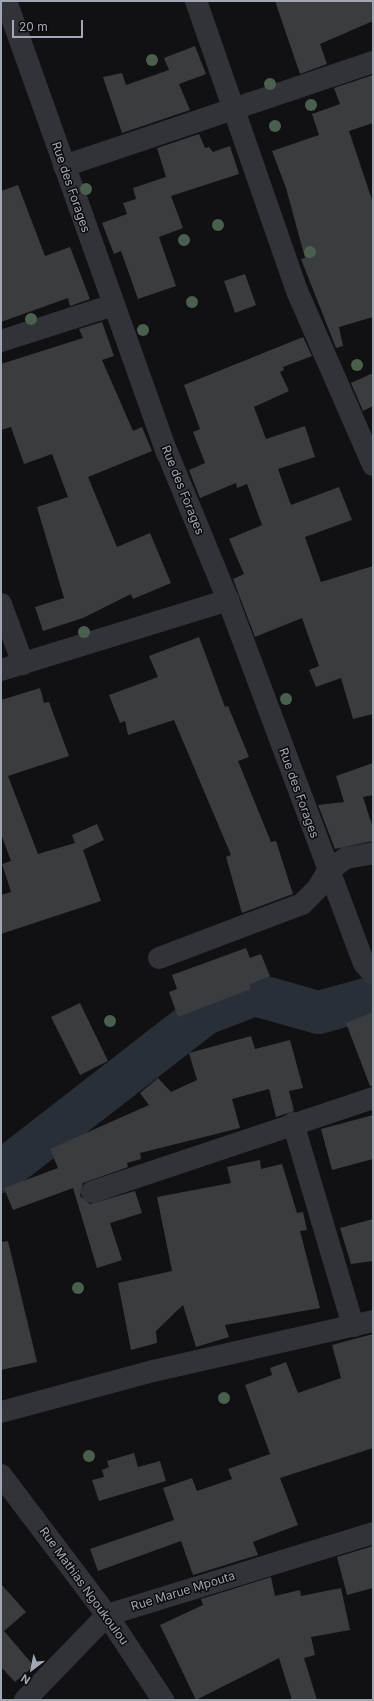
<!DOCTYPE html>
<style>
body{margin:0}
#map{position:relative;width:374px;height:1701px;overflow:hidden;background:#111113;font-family:Inter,sans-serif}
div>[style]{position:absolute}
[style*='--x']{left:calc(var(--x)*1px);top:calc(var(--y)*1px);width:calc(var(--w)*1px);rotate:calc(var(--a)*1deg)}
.river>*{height:43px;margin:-21.5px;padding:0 21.5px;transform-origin:21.5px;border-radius:21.5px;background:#282f36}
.building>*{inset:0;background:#3b3c40}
.minor>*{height:22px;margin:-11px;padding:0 11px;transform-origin:11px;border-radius:11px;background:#323338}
.trees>*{width:12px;height:12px;margin:-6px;border-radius:50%;background:#4a5f4d}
span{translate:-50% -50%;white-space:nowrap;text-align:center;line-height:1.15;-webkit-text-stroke:3px #0c0c0e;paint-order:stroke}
.street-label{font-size:12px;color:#a2a7b4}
.frame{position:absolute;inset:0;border:2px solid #a2a7b4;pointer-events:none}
.north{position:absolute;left:12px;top:1649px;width:40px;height:40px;-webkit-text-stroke:3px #0c0c0e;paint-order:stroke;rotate:212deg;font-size:11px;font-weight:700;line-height:16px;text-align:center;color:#a2a7b4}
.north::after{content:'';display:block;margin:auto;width:14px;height:18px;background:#a2a7b4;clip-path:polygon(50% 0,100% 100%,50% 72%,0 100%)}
.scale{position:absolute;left:12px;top:20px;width:71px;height:18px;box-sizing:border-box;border:2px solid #a2a7b4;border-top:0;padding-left:5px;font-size:12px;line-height:14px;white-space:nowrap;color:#a2a7b4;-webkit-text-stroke:3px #0c0c0e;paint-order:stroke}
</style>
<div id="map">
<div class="river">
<div style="--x:1;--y:1171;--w:258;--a:-37.8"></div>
<div style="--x:205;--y:1013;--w:53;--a:-21.2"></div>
<div style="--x:254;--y:994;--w:66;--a:15.7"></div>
<div style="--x:318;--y:1012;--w:57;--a:-15.3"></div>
</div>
<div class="building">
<div style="clip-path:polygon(275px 1px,373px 1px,373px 21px,320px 44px,327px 64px,300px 74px)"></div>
<div style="clip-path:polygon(195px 46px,206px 74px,179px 84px,190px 110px,122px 133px,103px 77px,122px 73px,126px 85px,169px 70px,164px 58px)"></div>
<div style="clip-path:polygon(373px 75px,373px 123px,349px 131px,373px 203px,373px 317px,339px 327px,343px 346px,336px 348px,301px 259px,305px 258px,286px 188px,272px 151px,319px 135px,312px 114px,340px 104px,334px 88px)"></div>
<div style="clip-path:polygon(199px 134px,205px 148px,209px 147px,213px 152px,230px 146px,239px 174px,171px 196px,183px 228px,159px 237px,176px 286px,138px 299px,121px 251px,114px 254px,102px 223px,127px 214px,123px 203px,136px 199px,133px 188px,166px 177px,157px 148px)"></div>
<div style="clip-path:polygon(18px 185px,45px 256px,70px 247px,90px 299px,70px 306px,68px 298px,1px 322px,1px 191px)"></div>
<div style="clip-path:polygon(245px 274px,256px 305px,235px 313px,224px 281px)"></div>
<div style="clip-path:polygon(102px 322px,114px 356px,102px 360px,133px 431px,142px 427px,152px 451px,88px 477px,117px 547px,150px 533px,171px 583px,133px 599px,131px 594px,83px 618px,43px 631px,35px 607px,64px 598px,37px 507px,68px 497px,52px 454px,24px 464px,11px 427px,1px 430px,1px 364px,83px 338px,79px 329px)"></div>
<div style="clip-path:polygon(303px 337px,312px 356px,283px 367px,284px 370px,280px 372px,289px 391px,254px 407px,266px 439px,305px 426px,315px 457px,278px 469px,291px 505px,339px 487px,352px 520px,305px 537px,321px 582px,373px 566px,373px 714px,353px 719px,341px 678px,316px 687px,309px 670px,319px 666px,302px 618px,255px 637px,233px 579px,244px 574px,229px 539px,262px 525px,247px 484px,237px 488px,236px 483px,200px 498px,189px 470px,205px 463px,193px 432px,200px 429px,184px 385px)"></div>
<div style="clip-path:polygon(373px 373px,373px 406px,363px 411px,351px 383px)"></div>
<div style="clip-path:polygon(199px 637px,225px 707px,228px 706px,249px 757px,238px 761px,271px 842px,276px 841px,293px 894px,242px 913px,226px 857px,231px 855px,174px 720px,128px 735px,125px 721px,120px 723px,109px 695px,158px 677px,149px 656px)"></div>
<div style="clip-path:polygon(40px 688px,44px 703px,49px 702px,69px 756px,8px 776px,38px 854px,75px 843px,72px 835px,97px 824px,104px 840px,83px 850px,101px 901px,1px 934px,1px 895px,11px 892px,2px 864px,11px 861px,1px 834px,1px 700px)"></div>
<div style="clip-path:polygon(373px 763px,373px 795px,363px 797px,373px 828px,373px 841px,335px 849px,318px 805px,344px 802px,336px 776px)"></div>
<div style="clip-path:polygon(246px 948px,250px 958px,261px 954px,270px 976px,249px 985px,251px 989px,178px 1017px,169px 992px,177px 989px,172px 975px)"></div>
<div style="clip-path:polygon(80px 1003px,108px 1061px,80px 1075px,51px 1017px)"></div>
<div style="clip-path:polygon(373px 1012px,373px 1086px,370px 1086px,346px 1023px)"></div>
<div style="clip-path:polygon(251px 1036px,255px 1049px,290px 1040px,303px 1088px,289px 1091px,294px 1111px,276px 1117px,269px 1089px,232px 1099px,240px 1128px,140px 1153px,141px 1159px,127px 1163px,128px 1167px,83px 1183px,80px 1196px,90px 1204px,135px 1191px,142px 1213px,110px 1223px,122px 1260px,97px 1268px,73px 1188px,13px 1210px,4px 1188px,58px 1168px,50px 1149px,149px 1105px,140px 1093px,158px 1078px,171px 1092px,197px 1080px,189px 1053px)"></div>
<div style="clip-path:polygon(373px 1115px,373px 1159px,332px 1170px,321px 1129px)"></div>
<div style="clip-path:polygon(260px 1160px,261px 1169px,282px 1164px,297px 1213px,303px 1212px,307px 1230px,300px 1231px,320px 1308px,225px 1325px,229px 1337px,196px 1347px,183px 1305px,156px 1331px,157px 1343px,131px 1350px,118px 1283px,172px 1271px,157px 1197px,231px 1183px,227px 1167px)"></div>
<div style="clip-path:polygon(373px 1219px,373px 1261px,351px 1264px,340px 1228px)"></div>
<div style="clip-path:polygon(8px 1241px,37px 1362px,1px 1370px,1px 1242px)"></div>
<div style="clip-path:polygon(373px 1334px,373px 1448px,280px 1478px,298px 1525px,253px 1542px,258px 1555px,193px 1575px,181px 1541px,98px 1571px,90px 1549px,174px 1520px,163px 1488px,192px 1478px,197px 1491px,232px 1479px,228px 1469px,270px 1454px,245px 1385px,272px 1375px,270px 1368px,286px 1362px,298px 1393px,341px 1378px,332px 1345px)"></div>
<div style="clip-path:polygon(134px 1453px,138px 1467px,160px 1461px,166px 1481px,99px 1501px,92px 1480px,104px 1477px,102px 1470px,109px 1467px,107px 1461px)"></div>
<div style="clip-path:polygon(373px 1546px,373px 1588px,347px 1595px,337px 1557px)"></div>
<div style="clip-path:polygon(271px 1577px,275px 1596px,300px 1590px,301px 1596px,341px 1588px,350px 1630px,311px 1637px,315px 1655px,304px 1658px,317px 1700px,292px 1700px,279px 1658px,196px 1700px,160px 1625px,203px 1605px,201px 1599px)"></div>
<div style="clip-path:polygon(1px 1584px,26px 1612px,4px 1631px,34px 1666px,15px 1682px,1px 1667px)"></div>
</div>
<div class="minor">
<div style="--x:6;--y:1;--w:479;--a:70.4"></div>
<div style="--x:167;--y:452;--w:160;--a:67.6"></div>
<div style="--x:228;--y:600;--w:388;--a:69.5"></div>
<div style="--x:364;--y:963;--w:14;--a:51"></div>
<div style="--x:196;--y:1;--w:307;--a:70.8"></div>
<div style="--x:297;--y:291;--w:190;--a:66.4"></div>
<div style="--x:64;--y:166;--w:326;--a:-18.6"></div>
<div style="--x:1;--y:341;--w:118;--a:-17.8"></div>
<div style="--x:1;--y:604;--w:64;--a:69.9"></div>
<div style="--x:1;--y:670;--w:238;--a:-17.1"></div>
<div style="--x:159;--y:958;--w:153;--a:-20.7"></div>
<div style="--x:302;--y:904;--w:23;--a:-45"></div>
<div style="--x:318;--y:888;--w:20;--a:-60"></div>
<div style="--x:328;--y:871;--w:22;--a:-36"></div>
<div style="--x:346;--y:858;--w:27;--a:-10"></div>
<div style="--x:293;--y:1123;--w:212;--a:73.5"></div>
<div style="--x:92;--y:1192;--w:296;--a:-18.5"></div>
<div style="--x:1;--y:1412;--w:157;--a:-15.1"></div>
<div style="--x:153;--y:1371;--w:226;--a:-12.8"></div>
<div style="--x:1;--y:1475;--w:176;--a:52.9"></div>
<div style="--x:107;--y:1615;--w:102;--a:56.6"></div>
<div style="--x:25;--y:1700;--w:118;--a:-46"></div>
<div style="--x:107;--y:1615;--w:278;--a:-17.1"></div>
</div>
<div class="trees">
<div style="left:152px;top:60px"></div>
<div style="left:270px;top:84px"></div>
<div style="left:311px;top:105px"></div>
<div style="left:275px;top:126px"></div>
<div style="left:86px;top:189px"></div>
<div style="left:218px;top:225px"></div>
<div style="left:184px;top:240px"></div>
<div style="left:310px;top:252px"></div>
<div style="left:192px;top:302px"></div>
<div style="left:31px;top:319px"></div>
<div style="left:143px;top:330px"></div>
<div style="left:357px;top:365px"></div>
<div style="left:84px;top:632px"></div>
<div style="left:286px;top:699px"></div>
<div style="left:110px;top:1021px"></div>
<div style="left:78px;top:1288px"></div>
<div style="left:224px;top:1398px"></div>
<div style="left:89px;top:1456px"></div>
</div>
<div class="street-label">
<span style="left:71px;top:187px;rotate:71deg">Rue des Forages</span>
<span style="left:183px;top:490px;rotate:68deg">Rue des Forages</span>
<span style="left:299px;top:793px;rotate:70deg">Rue des Forages</span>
<span style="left:84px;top:1586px;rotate:54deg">Rue Mathias Ngoukoulou</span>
<span style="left:183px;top:1591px;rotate:-17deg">Rue Marue Mpouta</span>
</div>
<div class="frame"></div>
<div class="north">N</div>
<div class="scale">20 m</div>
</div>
